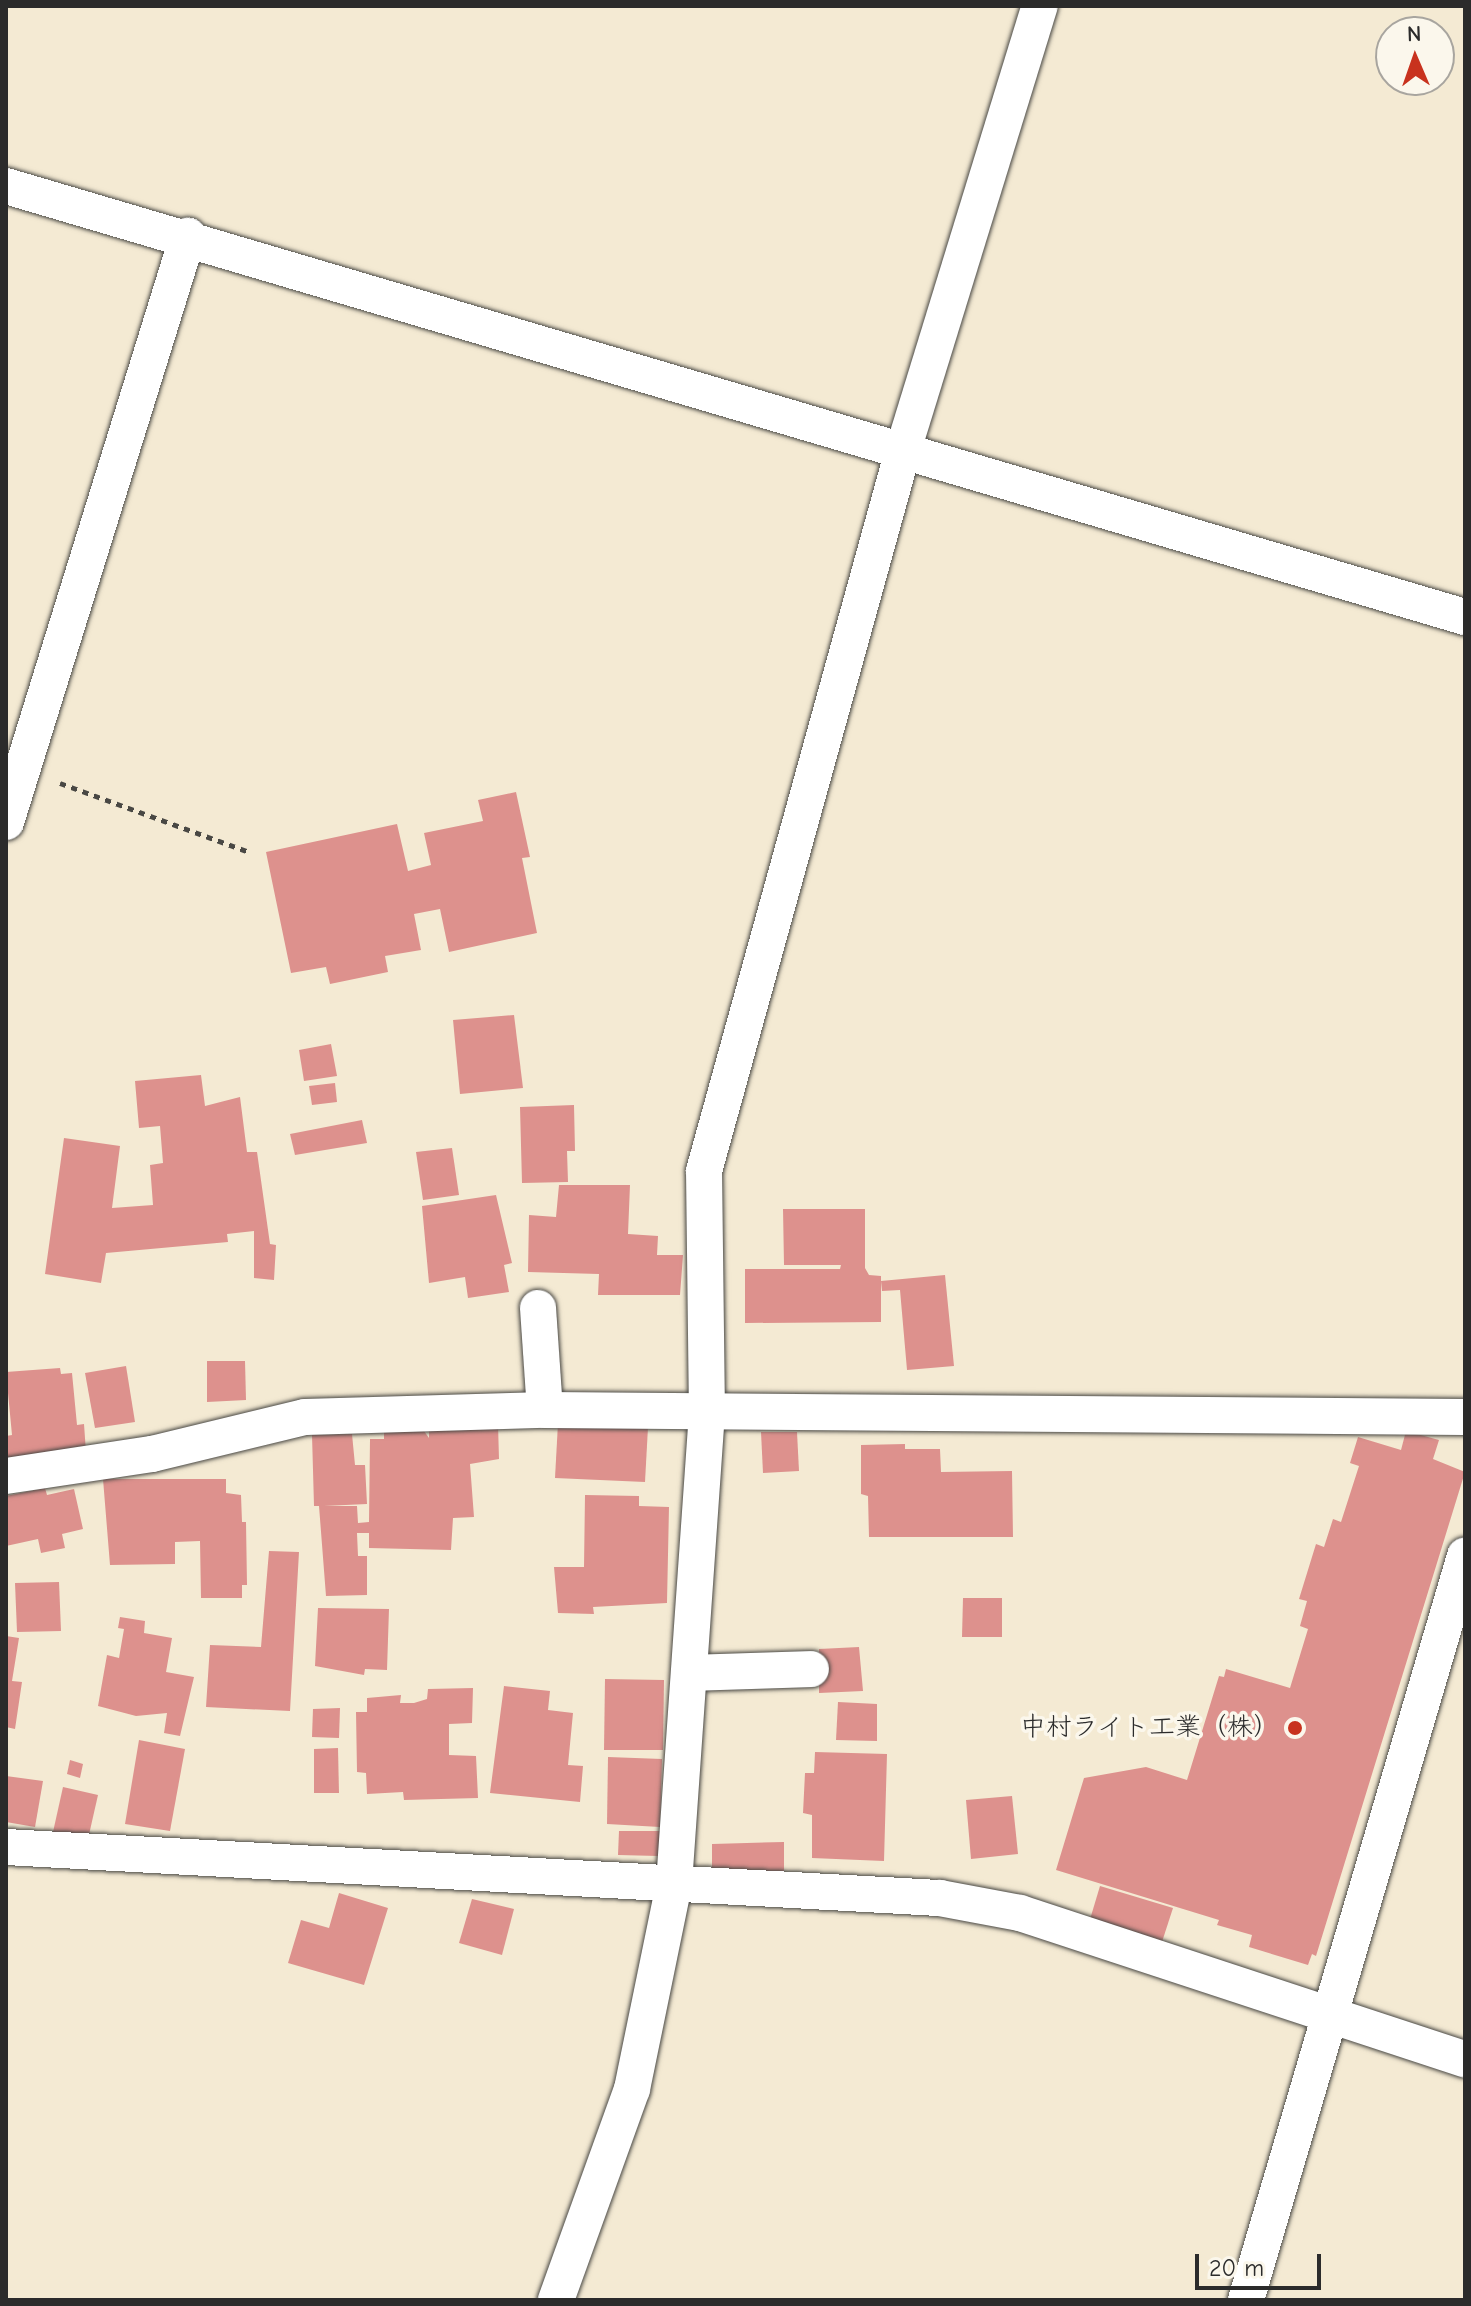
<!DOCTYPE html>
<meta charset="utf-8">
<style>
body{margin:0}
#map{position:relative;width:1471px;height:2306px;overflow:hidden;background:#f4ead3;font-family:"Comic Neue","Klee One",sans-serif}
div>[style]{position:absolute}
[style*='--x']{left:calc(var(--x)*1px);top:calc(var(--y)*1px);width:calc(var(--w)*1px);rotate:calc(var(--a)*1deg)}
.building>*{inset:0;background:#dd918d}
.path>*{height:5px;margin-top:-2.5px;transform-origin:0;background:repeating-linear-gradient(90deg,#494844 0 6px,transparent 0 12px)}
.roads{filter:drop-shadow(0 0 2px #494844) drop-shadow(0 0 2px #494844)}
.street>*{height:36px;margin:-18px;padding:0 18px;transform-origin:18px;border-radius:18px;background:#fff}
.dots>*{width:22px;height:22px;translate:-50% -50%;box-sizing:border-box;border:4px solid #fbf7ec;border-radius:50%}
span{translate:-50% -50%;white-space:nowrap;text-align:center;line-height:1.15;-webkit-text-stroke:7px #fbf7ec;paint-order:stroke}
.poi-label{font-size:26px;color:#2b2b2b}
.right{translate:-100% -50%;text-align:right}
.frame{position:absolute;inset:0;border:8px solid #2b2b2b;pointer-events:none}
.north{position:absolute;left:1375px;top:16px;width:80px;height:80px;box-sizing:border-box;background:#fbf7ec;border:2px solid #a8a59f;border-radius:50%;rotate:358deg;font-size:22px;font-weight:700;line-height:32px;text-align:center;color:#2b2b2b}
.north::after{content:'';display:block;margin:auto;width:28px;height:36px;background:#c8321e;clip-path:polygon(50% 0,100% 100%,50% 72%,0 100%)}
.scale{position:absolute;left:1195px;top:2254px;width:126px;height:36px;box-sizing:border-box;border:4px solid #2b2b2b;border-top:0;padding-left:10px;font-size:24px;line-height:28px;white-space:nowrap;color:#2b2b2b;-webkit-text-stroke:6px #fbf7ec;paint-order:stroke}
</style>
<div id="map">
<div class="building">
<div style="clip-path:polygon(516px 792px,530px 857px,522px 858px,537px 933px,449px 952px,440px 909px,414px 914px,421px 950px,385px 956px,388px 972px,330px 984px,326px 967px,291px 973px,266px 852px,397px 824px,408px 871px,431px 865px,424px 833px,483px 821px,478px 800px)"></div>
<div style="clip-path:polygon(514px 1015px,523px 1088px,460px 1094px,453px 1020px)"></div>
<div style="clip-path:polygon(331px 1044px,337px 1076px,304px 1081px,299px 1050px)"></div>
<div style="clip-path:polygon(201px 1075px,205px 1106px,240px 1097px,247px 1152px,257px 1152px,270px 1244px,276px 1245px,274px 1280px,254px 1278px,254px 1231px,227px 1234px,228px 1242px,106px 1253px,101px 1283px,45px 1274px,64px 1138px,120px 1146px,112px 1208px,153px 1205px,150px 1165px,163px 1163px,160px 1126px,139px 1128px,135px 1081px)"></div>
<div style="clip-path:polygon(335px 1083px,337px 1102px,312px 1105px,309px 1086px)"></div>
<div style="clip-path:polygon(574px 1105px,575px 1151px,567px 1151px,568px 1182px,522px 1183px,520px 1107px)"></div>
<div style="clip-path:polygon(362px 1120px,367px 1143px,295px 1155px,290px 1134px)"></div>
<div style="clip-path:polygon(452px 1148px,459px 1195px,423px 1200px,416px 1152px)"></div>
<div style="clip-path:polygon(559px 1185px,630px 1185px,628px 1234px,658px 1236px,657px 1255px,683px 1255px,680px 1295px,598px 1295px,599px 1274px,528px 1272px,529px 1215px,556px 1217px)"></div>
<div style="clip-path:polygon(496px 1195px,512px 1263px,504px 1265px,509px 1292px,468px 1298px,465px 1277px,429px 1283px,422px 1206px)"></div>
<div style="clip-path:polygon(783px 1209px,865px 1209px,865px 1268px,869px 1275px,881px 1276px,881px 1322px,745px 1323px,745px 1269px,840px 1269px,841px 1265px,784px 1265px)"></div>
<div style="clip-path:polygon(945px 1275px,954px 1366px,907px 1370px,900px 1290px,882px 1291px,881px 1281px)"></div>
<div style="clip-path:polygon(207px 1361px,245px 1361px,246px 1400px,207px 1402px)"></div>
<div style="clip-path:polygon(126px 1366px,135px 1422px,95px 1428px,85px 1373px)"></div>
<div style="clip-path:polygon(60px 1368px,61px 1374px,72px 1373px,77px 1425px,84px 1424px,86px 1452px,6px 1459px,6px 1436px,12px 1435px,6px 1372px)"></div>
<div style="clip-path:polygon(429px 1423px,498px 1424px,499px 1459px,470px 1464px,474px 1517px,453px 1518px,451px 1550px,369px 1548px,369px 1533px,357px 1533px,358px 1556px,367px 1556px,367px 1595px,326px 1596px,319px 1506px,314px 1506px,312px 1435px,352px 1434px,355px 1465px,365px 1465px,367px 1504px,324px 1506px,357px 1506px,358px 1523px,369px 1522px,370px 1439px,384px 1439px,384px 1430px,424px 1431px,429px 1438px)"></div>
<div style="clip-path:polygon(558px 1423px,648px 1427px,645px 1482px,555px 1478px)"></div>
<div style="clip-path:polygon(1406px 1431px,1439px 1440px,1433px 1459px,1465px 1472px,1316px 1956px,1312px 1954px,1308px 1965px,1249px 1947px,1252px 1935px,1217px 1925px,1219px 1920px,1056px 1870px,1084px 1778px,1146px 1767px,1187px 1780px,1219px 1676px,1224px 1677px,1226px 1669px,1290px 1688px,1308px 1629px,1300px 1626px,1307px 1601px,1299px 1599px,1316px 1544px,1324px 1547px,1333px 1519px,1341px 1522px,1359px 1466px,1350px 1463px,1358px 1437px,1401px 1450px)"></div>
<div style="clip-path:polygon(761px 1432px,797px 1432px,799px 1471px,763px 1473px)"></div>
<div style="clip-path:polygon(905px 1444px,905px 1449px,940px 1449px,941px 1472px,1012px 1471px,1013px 1537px,869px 1537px,868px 1496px,861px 1494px,861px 1445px)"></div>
<div style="clip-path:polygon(103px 1479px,226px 1479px,226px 1493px,241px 1495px,242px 1522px,246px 1522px,247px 1585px,242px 1585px,242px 1598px,201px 1598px,200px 1541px,175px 1542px,175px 1564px,110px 1565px)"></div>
<div style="clip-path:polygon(45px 1488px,47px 1495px,74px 1489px,83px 1529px,62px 1534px,65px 1548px,41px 1553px,38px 1539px,6px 1546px,6px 1496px)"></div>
<div style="clip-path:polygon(585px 1495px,639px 1496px,639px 1506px,669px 1507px,667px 1603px,593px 1607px,594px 1614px,558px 1613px,554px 1567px,584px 1567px)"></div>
<div style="clip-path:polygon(269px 1551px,299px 1552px,290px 1711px,206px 1707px,210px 1645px,261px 1647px)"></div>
<div style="clip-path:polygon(59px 1582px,61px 1631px,17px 1632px,15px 1583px)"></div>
<div style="clip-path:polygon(963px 1598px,1002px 1598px,1002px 1637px,962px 1637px)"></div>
<div style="clip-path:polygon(318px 1608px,389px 1609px,387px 1670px,365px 1669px,364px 1675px,315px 1666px)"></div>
<div style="clip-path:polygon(120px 1617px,145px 1621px,144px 1633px,172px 1638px,166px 1672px,194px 1677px,180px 1736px,164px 1733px,167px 1713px,136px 1716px,98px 1706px,107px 1655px,119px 1658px,124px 1629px,118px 1628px)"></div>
<div style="clip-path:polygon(6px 1636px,19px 1638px,12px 1681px,22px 1682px,15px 1729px,6px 1727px)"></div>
<div style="clip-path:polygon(859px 1647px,863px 1691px,819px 1693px,819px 1649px)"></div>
<div style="clip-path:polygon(605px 1679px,664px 1680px,663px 1750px,604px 1750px)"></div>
<div style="clip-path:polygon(504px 1686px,550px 1691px,548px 1710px,573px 1713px,568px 1765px,583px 1766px,580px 1802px,490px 1793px)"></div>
<div style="clip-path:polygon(473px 1688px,472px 1723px,449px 1724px,449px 1755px,476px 1756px,478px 1798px,404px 1800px,403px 1792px,367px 1794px,366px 1773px,357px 1772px,356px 1712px,367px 1712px,367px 1698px,401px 1695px,400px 1703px,414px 1703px,427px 1699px,428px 1689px)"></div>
<div style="clip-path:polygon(838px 1702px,877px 1704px,877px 1741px,836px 1740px)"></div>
<div style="clip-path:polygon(340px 1708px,339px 1738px,312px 1737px,313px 1709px)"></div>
<div style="clip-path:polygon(139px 1740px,185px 1749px,170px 1831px,125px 1824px)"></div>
<div style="clip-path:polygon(338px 1748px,339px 1793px,314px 1793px,314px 1749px)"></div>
<div style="clip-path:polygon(815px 1752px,887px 1754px,884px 1861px,812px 1858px,812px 1815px,803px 1813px,805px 1773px,814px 1773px)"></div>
<div style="clip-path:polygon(608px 1757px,662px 1759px,660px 1827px,607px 1824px)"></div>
<div style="clip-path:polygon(70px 1760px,83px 1764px,80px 1778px,67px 1774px)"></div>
<div style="clip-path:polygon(6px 1776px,43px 1781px,35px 1827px,6px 1822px)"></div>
<div style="clip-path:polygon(63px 1787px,98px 1795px,88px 1839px,53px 1832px)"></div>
<div style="clip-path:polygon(1012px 1796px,1018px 1854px,971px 1859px,966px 1800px)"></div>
<div style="clip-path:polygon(619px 1831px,661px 1831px,658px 1856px,618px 1855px)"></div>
<div style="clip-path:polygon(784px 1842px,784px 1873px,712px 1873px,712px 1844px)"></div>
<div style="clip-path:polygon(1100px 1886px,1173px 1908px,1160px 1948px,1088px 1926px)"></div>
<div style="clip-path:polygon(339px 1893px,388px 1908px,364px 1985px,288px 1963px,301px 1920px,329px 1928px)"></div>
<div style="clip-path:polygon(472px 1899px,514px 1909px,502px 1955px,459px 1943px)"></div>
</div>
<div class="path">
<div style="--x:60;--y:783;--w:199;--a:20"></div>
</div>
<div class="roads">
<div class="street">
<div style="--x:6;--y:186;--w:1521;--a:16.46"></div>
<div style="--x:6;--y:822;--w:614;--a:-72.75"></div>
<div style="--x:538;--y:1308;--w:102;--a:86.1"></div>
<div style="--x:6;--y:1476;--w:148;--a:-8.6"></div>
<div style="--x:152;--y:1454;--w:157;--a:-13.6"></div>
<div style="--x:305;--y:1417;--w:240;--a:-1.7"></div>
<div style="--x:545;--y:1410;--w:920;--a:0.44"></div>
<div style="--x:691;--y:1673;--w:120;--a:-1.9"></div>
<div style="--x:6;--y:1847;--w:935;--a:3.13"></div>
<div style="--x:940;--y:1898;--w:81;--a:10.6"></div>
<div style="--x:1020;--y:1913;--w:468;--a:18.2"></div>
<div style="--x:556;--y:2300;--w:224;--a:-70.2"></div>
<div style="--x:632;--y:2089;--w:209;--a:-78.4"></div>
<div style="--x:674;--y:1884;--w:470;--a:-86"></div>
<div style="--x:707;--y:1415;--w:244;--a:-90.7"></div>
<div style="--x:704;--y:1171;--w:751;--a:-74.56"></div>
<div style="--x:904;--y:447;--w:461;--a:-72.9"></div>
<div style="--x:1246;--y:2300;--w:776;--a:-73.6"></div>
</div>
</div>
<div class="dots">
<div style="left:1295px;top:1728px;background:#c8321e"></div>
</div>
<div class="poi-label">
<span class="right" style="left:1279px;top:1728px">中村ライト工業（株）</span>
</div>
<div class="frame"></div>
<div class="north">N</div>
<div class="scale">20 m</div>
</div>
